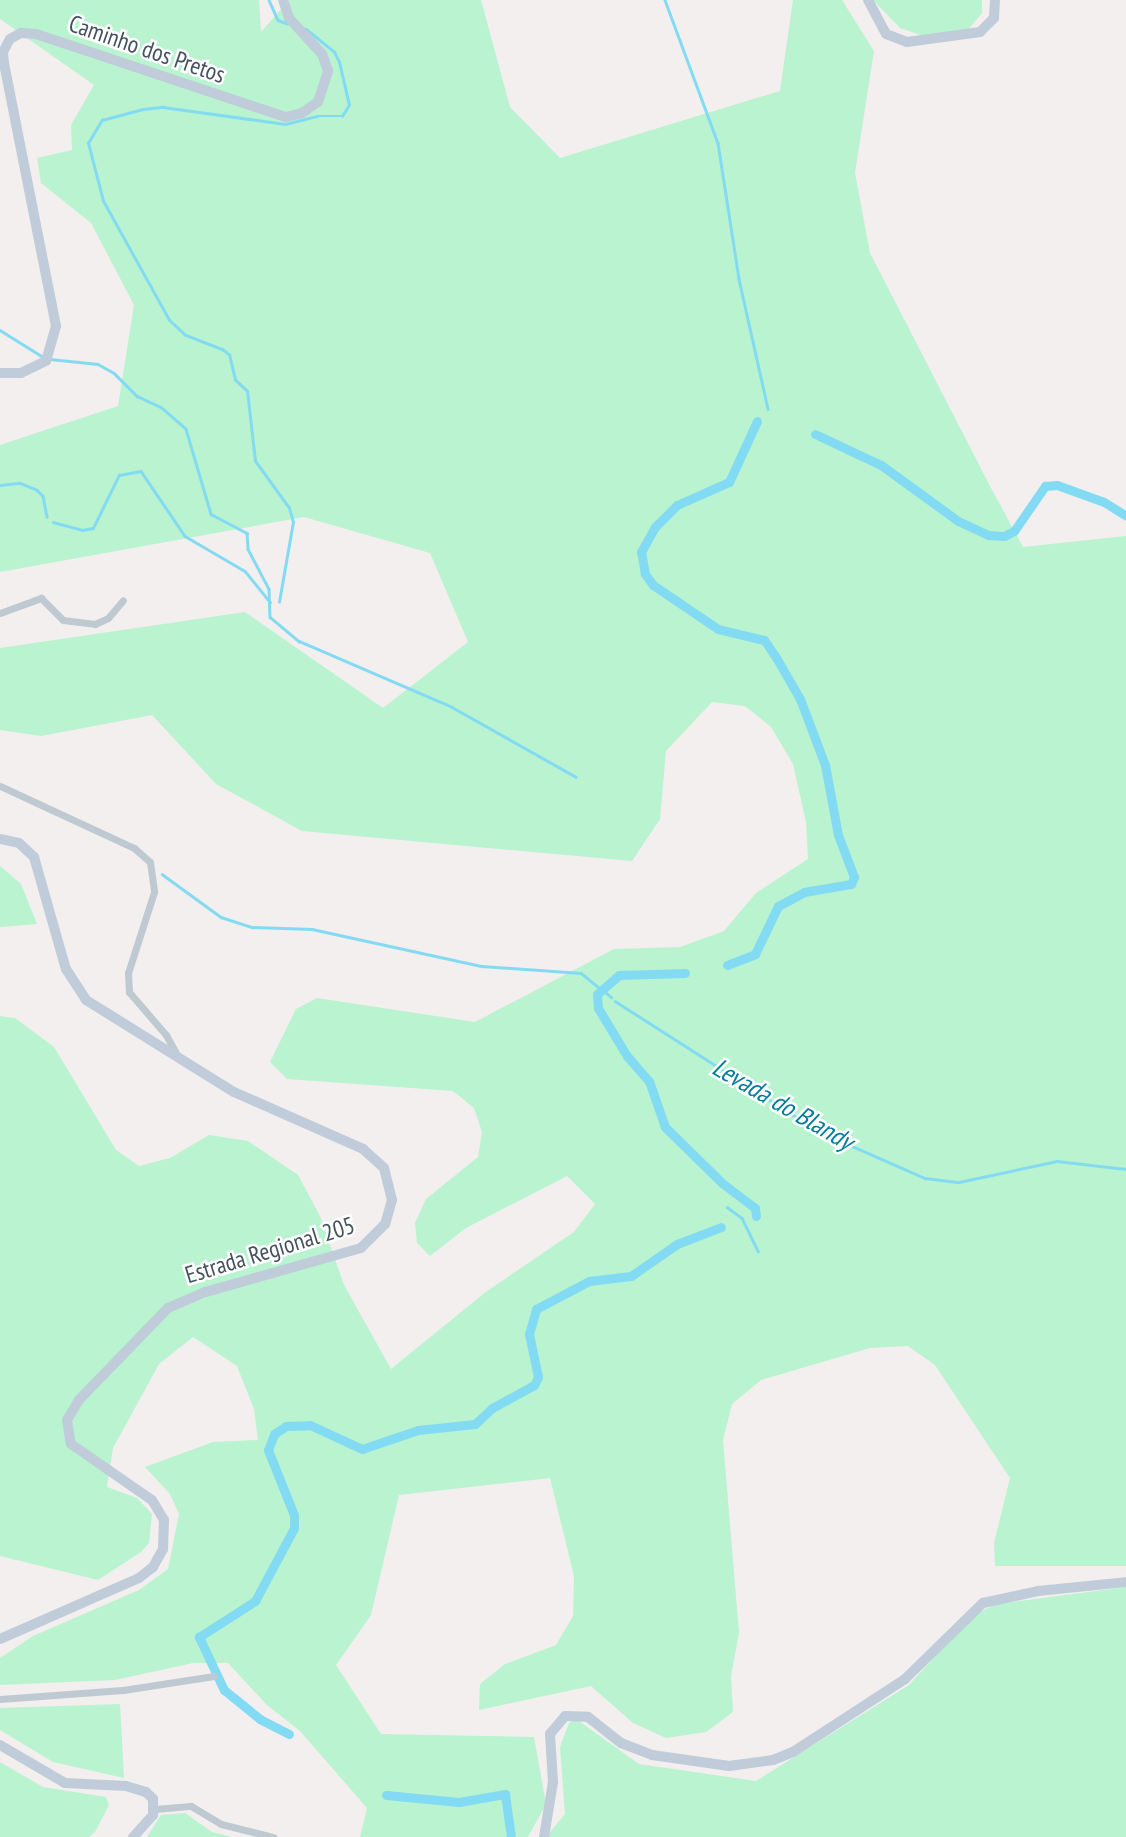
<!DOCTYPE html>
<style>
body{margin:0}
#map{position:relative;width:1126px;height:1837px;overflow:hidden;background:#f2efee;font-family:"PT Sans Narrow",sans-serif}
div>[style]{position:absolute}
[style*='--x']{left:calc(var(--x)*1px);top:calc(var(--y)*1px);width:calc(var(--w)*1px);rotate:calc(var(--a)*1deg)}
.green>*{inset:0;background:#b9f3d0}
.stream>*{height:2.5px;margin:-1.25px;padding:0 1.25px;transform-origin:1.25px;border-radius:1.25px;background:#83dbf3}
.canal>*{height:9px;margin:-4.5px;padding:0 4.5px;transform-origin:4.5px;border-radius:4.5px;background:#83dbf3}
.street>*{height:7px;margin:-3.5px;padding:0 3.5px;transform-origin:3.5px;border-radius:3.5px;background:#bec9d2}
.secondary>*{height:10px;margin:-5px;padding:0 5px;transform-origin:5px;border-radius:5px;background:#c0ccd9}
span{translate:-50% -50%;white-space:nowrap;text-align:center;line-height:1.15;-webkit-text-stroke:5px #fff;paint-order:stroke}
.street-label{font-size:24px;color:#45525e}
.water-label{font-size:26px;color:#037b9d;font-style:italic}
</style>
<div id="map">
<div class="green">
<div style="clip-path:polygon(0 0,259px 0,261px 32px,289px 0,481px 0,510px 107px,560px 158px,780px 91px,793px 0,842px 0,874px 51px,855px 173px,870px 253px,991px 488px,1023px 547px,1126px 536px,1126px 1566px,995px 1566px,994px 1543px,1010px 1478px,935px 1365px,908px 1346px,870px 1348px,761px 1380px,732px 1404px,723px 1440px,739px 1633px,731px 1676px,733px 1712px,706px 1732px,666px 1738px,633px 1723px,591px 1686px,479px 1710px,480px 1684px,505px 1664px,556px 1645px,573px 1616px,574px 1576px,550px 1478px,399px 1495px,371px 1615px,336px 1665px,381px 1734px,534px 1737px,546px 1804px,528px 1837px,360px 1837px,367px 1808px,300px 1731px,267px 1705px,228px 1663px,193px 1663px,115px 1680px,0 1685px,0 1658px,33px 1636px,139px 1590px,168px 1569px,179px 1514px,170px 1494px,145px 1467px,213px 1442px,258px 1440px,254px 1409px,237px 1366px,193px 1337px,159px 1364px,113px 1448px,107px 1487px,137px 1498px,152px 1514px,149px 1543px,141px 1552px,98px 1580px,0 1556px,0 1016px,15px 1018px,54px 1047px,116px 1150px,139px 1166px,170px 1158px,209px 1135px,248px 1141px,298px 1175px,320px 1216px,344px 1285px,391px 1369px,487px 1291px,574px 1232px,595px 1204px,567px 1176px,466px 1228px,430px 1256px,417px 1243px,415px 1223px,426px 1199px,478px 1157px,482px 1132px,474px 1108px,453px 1091px,287px 1079px,270px 1062px,296px 1009px,317px 998px,475px 1022px,614px 949px,680px 947px,724px 931px,756px 893px,808px 859px,806px 822px,793px 764px,771px 727px,745px 706px,712px 702px,666px 751px,660px 819px,632px 861px,302px 831px,216px 784px,152px 715px,41px 736px,0 730px,0 648px,245px 612px,383px 708px,468px 642px,430px 553px,304px 517px,0 572px,0 445px,118px 406px,134px 305px,91px 223px,41px 183px,37px 158px,72px 150px,71px 125px,94px 85px,0 19px)"></div>
<div style="clip-path:polygon(873px 0,982px 0,982px 13px,966px 32px,929px 38px,900px 28px)"></div>
<div style="clip-path:polygon(0 866px,21px 884px,37px 924px,0 927px)"></div>
<div style="clip-path:polygon(1126px 1587px,1126px 1837px,546px 1837px,565px 1814px,560px 1747px,569px 1723px,576px 1719px,639px 1764px,756px 1781px,909px 1685px,971px 1617px,996px 1604px)"></div>
<div style="clip-path:polygon(120px 1704px,124px 1778px,53px 1762px,0 1730px,0 1708px)"></div>
<div style="clip-path:polygon(0 1762px,43px 1787px,106px 1797px,109px 1805px,95px 1832px,89px 1837px,0 1837px)"></div>
<div style="clip-path:polygon(185px 1813px,212px 1832px,232px 1837px,147px 1837px,161px 1815px)"></div>
</div>
<div class="stream">
<div style="--x:269;--y:0;--w:22;--a:66"></div>
<div style="--x:278;--y:20;--w:9;--a:21"></div>
<div style="--x:665;--y:0;--w:153;--a:69.7"></div>
<div style="--x:718;--y:143;--w:138;--a:81.2"></div>
<div style="--x:739;--y:279;--w:133;--a:77.4"></div>
<div style="--x:0;--y:330;--w:51;--a:32.1"></div>
<div style="--x:50;--y:359;--w:48;--a:5.9"></div>
<div style="--x:98;--y:364;--w:18;--a:29"></div>
<div style="--x:114;--y:373;--w:33;--a:45"></div>
<div style="--x:137;--y:396;--w:26;--a:25"></div>
<div style="--x:161;--y:407;--w:33;--a:41"></div>
<div style="--x:186;--y:429;--w:89;--a:73.6"></div>
<div style="--x:211;--y:514;--w:41;--a:27.8"></div>
<div style="--x:247;--y:533;--w:16;--a:86"></div>
<div style="--x:248;--y:549;--w:45;--a:62.3"></div>
<div style="--x:269;--y:589;--w:28;--a:88"></div>
<div style="--x:270;--y:617;--w:38;--a:40"></div>
<div style="--x:299;--y:641;--w:167;--a:23.3"></div>
<div style="--x:452;--y:707;--w:142;--a:29.4"></div>
<div style="--x:0;--y:485;--w:20;--a:-6"></div>
<div style="--x:20;--y:483;--w:18;--a:22"></div>
<div style="--x:37;--y:490;--w:8;--a:45"></div>
<div style="--x:43;--y:496;--w:21;--a:79"></div>
<div style="--x:53;--y:522;--w:30;--a:15"></div>
<div style="--x:82;--y:530;--w:11;--a:-10"></div>
<div style="--x:93;--y:528;--w:59;--a:-63.9"></div>
<div style="--x:119;--y:475;--w:22;--a:-10"></div>
<div style="--x:141;--y:471;--w:78;--a:55.9"></div>
<div style="--x:185;--y:536;--w:69;--a:30.3"></div>
<div style="--x:245;--y:571;--w:40;--a:51"></div>
<div style="--x:279;--y:602;--w:81;--a:-80.1"></div>
<div style="--x:293;--y:522;--w:15;--a:-106"></div>
<div style="--x:289;--y:508;--w:58;--a:-125.9"></div>
<div style="--x:255;--y:461;--w:70;--a:-96.5"></div>
<div style="--x:247;--y:391;--w:16;--a:-137"></div>
<div style="--x:235;--y:380;--w:26;--a:-103"></div>
<div style="--x:229;--y:355;--w:8;--a:-140"></div>
<div style="--x:223;--y:350;--w:41;--a:-158.5"></div>
<div style="--x:185;--y:335;--w:22;--a:-137"></div>
<div style="--x:169;--y:320;--w:136;--a:-119"></div>
<div style="--x:103;--y:201;--w:60;--a:-104.5"></div>
<div style="--x:88;--y:143;--w:27;--a:-59"></div>
<div style="--x:102;--y:120;--w:42;--a:-15"></div>
<div style="--x:143;--y:109;--w:20;--a:-6"></div>
<div style="--x:163;--y:107;--w:123;--a:7.9"></div>
<div style="--x:285;--y:124;--w:33;--a:-14"></div>
<div style="--x:317;--y:116;--w:25;--a:0"></div>
<div style="--x:342;--y:116;--w:13;--a:-58"></div>
<div style="--x:349;--y:105;--w:44;--a:-103.1"></div>
<div style="--x:339;--y:62;--w:11;--a:-117"></div>
<div style="--x:334;--y:52;--w:36;--a:-141"></div>
<div style="--x:162;--y:874;--w:73;--a:36.1"></div>
<div style="--x:221;--y:917;--w:33;--a:18"></div>
<div style="--x:252;--y:927;--w:60;--a:1.9"></div>
<div style="--x:312;--y:929;--w:174;--a:12.3"></div>
<div style="--x:482;--y:966;--w:99;--a:4"></div>
<div style="--x:581;--y:973;--w:22;--a:39"></div>
<div style="--x:603;--y:990;--w:11;--a:41"></div>
<div style="--x:615;--y:1001;--w:243;--a:32.6"></div>
<div style="--x:820;--y:1132;--w:115;--a:23.7"></div>
<div style="--x:925;--y:1178;--w:34;--a:7"></div>
<div style="--x:959;--y:1182;--w:100;--a:-12.1"></div>
<div style="--x:1057;--y:1161;--w:69;--a:6.6"></div>
<div style="--x:727;--y:1207;--w:19;--a:36"></div>
<div style="--x:742;--y:1218;--w:37;--a:64"></div>
</div>
<div class="canal">
<div style="--x:815;--y:434;--w:73;--a:25.2"></div>
<div style="--x:881;--y:465;--w:95;--a:36"></div>
<div style="--x:958;--y:521;--w:33;--a:25"></div>
<div style="--x:988;--y:535;--w:16;--a:4"></div>
<div style="--x:1004;--y:536;--w:11;--a:-27"></div>
<div style="--x:1014;--y:531;--w:55;--a:-55.4"></div>
<div style="--x:1045;--y:486;--w:12;--a:-5"></div>
<div style="--x:1057;--y:485;--w:50;--a:19.9"></div>
<div style="--x:1104;--y:502;--w:26;--a:32"></div>
<div style="--x:727;--y:965;--w:30;--a:-21"></div>
<div style="--x:755;--y:954;--w:53;--a:-64.4"></div>
<div style="--x:778;--y:906;--w:30;--a:-28"></div>
<div style="--x:804;--y:892;--w:48;--a:-9.7"></div>
<div style="--x:851;--y:884;--w:8;--a:-67"></div>
<div style="--x:854;--y:877;--w:45;--a:-110.9"></div>
<div style="--x:838;--y:835;--w:71;--a:-100.5"></div>
<div style="--x:825;--y:765;--w:71;--a:-110.7"></div>
<div style="--x:800;--y:699;--w:46;--a:-119.9"></div>
<div style="--x:777;--y:659;--w:23;--a:-124"></div>
<div style="--x:764;--y:640;--w:47;--a:-166.6"></div>
<div style="--x:718;--y:629;--w:78;--a:-145.9"></div>
<div style="--x:653;--y:585;--w:14;--a:-126"></div>
<div style="--x:645;--y:574;--w:22;--a:-100"></div>
<div style="--x:641;--y:552;--w:29;--a:-61"></div>
<div style="--x:655;--y:527;--w:31;--a:-45"></div>
<div style="--x:677;--y:505;--w:57;--a:-23.9"></div>
<div style="--x:729;--y:482;--w:67;--a:-65.3"></div>
<div style="--x:685;--y:973;--w:66;--a:178.3"></div>
<div style="--x:619;--y:975;--w:29;--a:139"></div>
<div style="--x:597;--y:994;--w:14;--a:86"></div>
<div style="--x:598;--y:1008;--w:56;--a:58.9"></div>
<div style="--x:627;--y:1056;--w:33;--a:49"></div>
<div style="--x:649;--y:1081;--w:49;--a:70.8"></div>
<div style="--x:665;--y:1127;--w:80;--a:44.5"></div>
<div style="--x:722;--y:1183;--w:41;--a:37.1"></div>
<div style="--x:755;--y:1208;--w:8;--a:83"></div>
<div style="--x:289;--y:1734;--w:33;--a:-153"></div>
<div style="--x:260;--y:1719;--w:46;--a:-141.1"></div>
<div style="--x:224;--y:1690;--w:59;--a:-115.3"></div>
<div style="--x:199;--y:1637;--w:67;--a:-32.7"></div>
<div style="--x:255;--y:1601;--w:83;--a:-61.9"></div>
<div style="--x:294;--y:1528;--w:13;--a:-90"></div>
<div style="--x:294;--y:1515;--w:70;--a:-111.8"></div>
<div style="--x:268;--y:1450;--w:17;--a:-69"></div>
<div style="--x:274;--y:1434;--w:14;--a:-34"></div>
<div style="--x:286;--y:1426;--w:24;--a:-2"></div>
<div style="--x:310;--y:1425;--w:57;--a:24.8"></div>
<div style="--x:362;--y:1449;--w:59;--a:-18.7"></div>
<div style="--x:418;--y:1430;--w:57;--a:-6"></div>
<div style="--x:475;--y:1424;--w:23;--a:-43"></div>
<div style="--x:492;--y:1408;--w:48;--a:-28.7"></div>
<div style="--x:534;--y:1385;--w:9;--a:-63"></div>
<div style="--x:538;--y:1377;--w:44;--a:-101.8"></div>
<div style="--x:529;--y:1334;--w:26;--a:-74"></div>
<div style="--x:536;--y:1309;--w:60;--a:-27.8"></div>
<div style="--x:589;--y:1281;--w:42;--a:-6.8"></div>
<div style="--x:631;--y:1276;--w:56;--a:-34.8"></div>
<div style="--x:677;--y:1244;--w:47;--a:-21.1"></div>
<div style="--x:386;--y:1795;--w:73;--a:5.5"></div>
<div style="--x:459;--y:1802;--w:47;--a:-9.9"></div>
<div style="--x:505;--y:1794;--w:43;--a:82.1"></div>
</div>
<div class="street">
<div style="--x:0;--y:613;--w:44;--a:-20.1"></div>
<div style="--x:41;--y:598;--w:31;--a:45"></div>
<div style="--x:63;--y:620;--w:32;--a:7"></div>
<div style="--x:95;--y:624;--w:14;--a:-25"></div>
<div style="--x:108;--y:618;--w:23;--a:-50"></div>
<div style="--x:0;--y:786;--w:148;--a:24.8"></div>
<div style="--x:134;--y:848;--w:21;--a:41"></div>
<div style="--x:150;--y:862;--w:30;--a:82"></div>
<div style="--x:154;--y:892;--w:85;--a:107.8"></div>
<div style="--x:128;--y:973;--w:19;--a:87"></div>
<div style="--x:129;--y:992;--w:57;--a:49.3"></div>
<div style="--x:166;--y:1035;--w:26;--a:61"></div>
<div style="--x:0;--y:1699;--w:123;--a:-4.2"></div>
<div style="--x:123;--y:1690;--w:92;--a:-8.7"></div>
<div style="--x:155;--y:1809;--w:36;--a:-5"></div>
<div style="--x:191;--y:1806;--w:35;--a:31"></div>
<div style="--x:221;--y:1824;--w:54;--a:14"></div>
</div>
<div class="secondary">
<div style="--x:868;--y:0;--w:38;--a:62"></div>
<div style="--x:886;--y:34;--w:22;--a:21"></div>
<div style="--x:907;--y:42;--w:74;--a:-7.8"></div>
<div style="--x:980;--y:32;--w:20;--a:-45"></div>
<div style="--x:994;--y:18;--w:18;--a:-87"></div>
<div style="--x:0;--y:373;--w:21;--a:0"></div>
<div style="--x:21;--y:373;--w:28;--a:-26"></div>
<div style="--x:46;--y:361;--w:36;--a:-74"></div>
<div style="--x:56;--y:326;--w:267;--a:-101.2"></div>
<div style="--x:4;--y:64;--w:12;--a:-95"></div>
<div style="--x:3;--y:52;--w:15;--a:-62"></div>
<div style="--x:10;--y:39;--w:13;--a:-29"></div>
<div style="--x:21;--y:33;--w:15;--a:4"></div>
<div style="--x:36;--y:34;--w:263;--a:18.4"></div>
<div style="--x:286;--y:117;--w:16;--a:-14"></div>
<div style="--x:302;--y:113;--w:19;--a:-35"></div>
<div style="--x:318;--y:102;--w:33;--a:-72"></div>
<div style="--x:328;--y:71;--w:18;--a:-109"></div>
<div style="--x:322;--y:54;--w:49;--a:-132.5"></div>
<div style="--x:289;--y:18;--w:19;--a:-108"></div>
<div style="--x:0;--y:839;--w:19;--a:12"></div>
<div style="--x:19;--y:843;--w:21;--a:43"></div>
<div style="--x:34;--y:857;--w:116;--a:74.1"></div>
<div style="--x:66;--y:969;--w:37;--a:57"></div>
<div style="--x:86;--y:1000;--w:174;--a:31.9"></div>
<div style="--x:234;--y:1092;--w:141;--a:23.8"></div>
<div style="--x:363;--y:1149;--w:28;--a:42"></div>
<div style="--x:384;--y:1168;--w:33;--a:76"></div>
<div style="--x:392;--y:1200;--w:25;--a:106"></div>
<div style="--x:385;--y:1224;--w:34;--a:135"></div>
<div style="--x:361;--y:1248;--w:162;--a:164.2"></div>
<div style="--x:205;--y:1292;--w:40;--a:156.6"></div>
<div style="--x:168;--y:1308;--w:128;--a:134.1"></div>
<div style="--x:79;--y:1400;--w:23;--a:121"></div>
<div style="--x:67;--y:1420;--w:24;--a:81"></div>
<div style="--x:71;--y:1444;--w:98;--a:34.7"></div>
<div style="--x:152;--y:1500;--w:23;--a:59"></div>
<div style="--x:164;--y:1520;--w:29;--a:92"></div>
<div style="--x:163;--y:1549;--w:21;--a:119"></div>
<div style="--x:153;--y:1567;--w:18;--a:142"></div>
<div style="--x:139;--y:1578;--w:152;--a:156.3"></div>
<div style="--x:0;--y:1745;--w:75;--a:30.3"></div>
<div style="--x:65;--y:1783;--w:61;--a:2.8"></div>
<div style="--x:126;--y:1786;--w:21;--a:17"></div>
<div style="--x:146;--y:1792;--w:10;--a:45"></div>
<div style="--x:153;--y:1799;--w:16;--a:90"></div>
<div style="--x:153;--y:1815;--w:30;--a:132"></div>
<div style="--x:544;--y:1837;--w:56;--a:-80.7"></div>
<div style="--x:553;--y:1782;--w:48;--a:-93.6"></div>
<div style="--x:550;--y:1734;--w:23;--a:-50"></div>
<div style="--x:565;--y:1716;--w:23;--a:2"></div>
<div style="--x:588;--y:1717;--w:42;--a:38.2"></div>
<div style="--x:621;--y:1743;--w:33;--a:21"></div>
<div style="--x:652;--y:1755;--w:78;--a:8.1"></div>
<div style="--x:729;--y:1766;--w:44;--a:-7.8"></div>
<div style="--x:773;--y:1760;--w:22;--a:-22"></div>
<div style="--x:793;--y:1752;--w:134;--a:-33.1"></div>
<div style="--x:905;--y:1679;--w:109;--a:-44.3"></div>
<div style="--x:983;--y:1603;--w:56;--a:-12.3"></div>
<div style="--x:1038;--y:1591;--w:88;--a:-5.8"></div>
</div>
<div class="street-label">
<span style="left:147px;top:49px;rotate:19deg">Caminho dos Pretos</span>
<span style="left:270px;top:1250px;rotate:-17deg">Estrada Regional 205</span>
</div>
<div class="water-label">
<span style="left:783px;top:1104px;rotate:30deg">Levada do Blandy</span>
</div>
</div>
